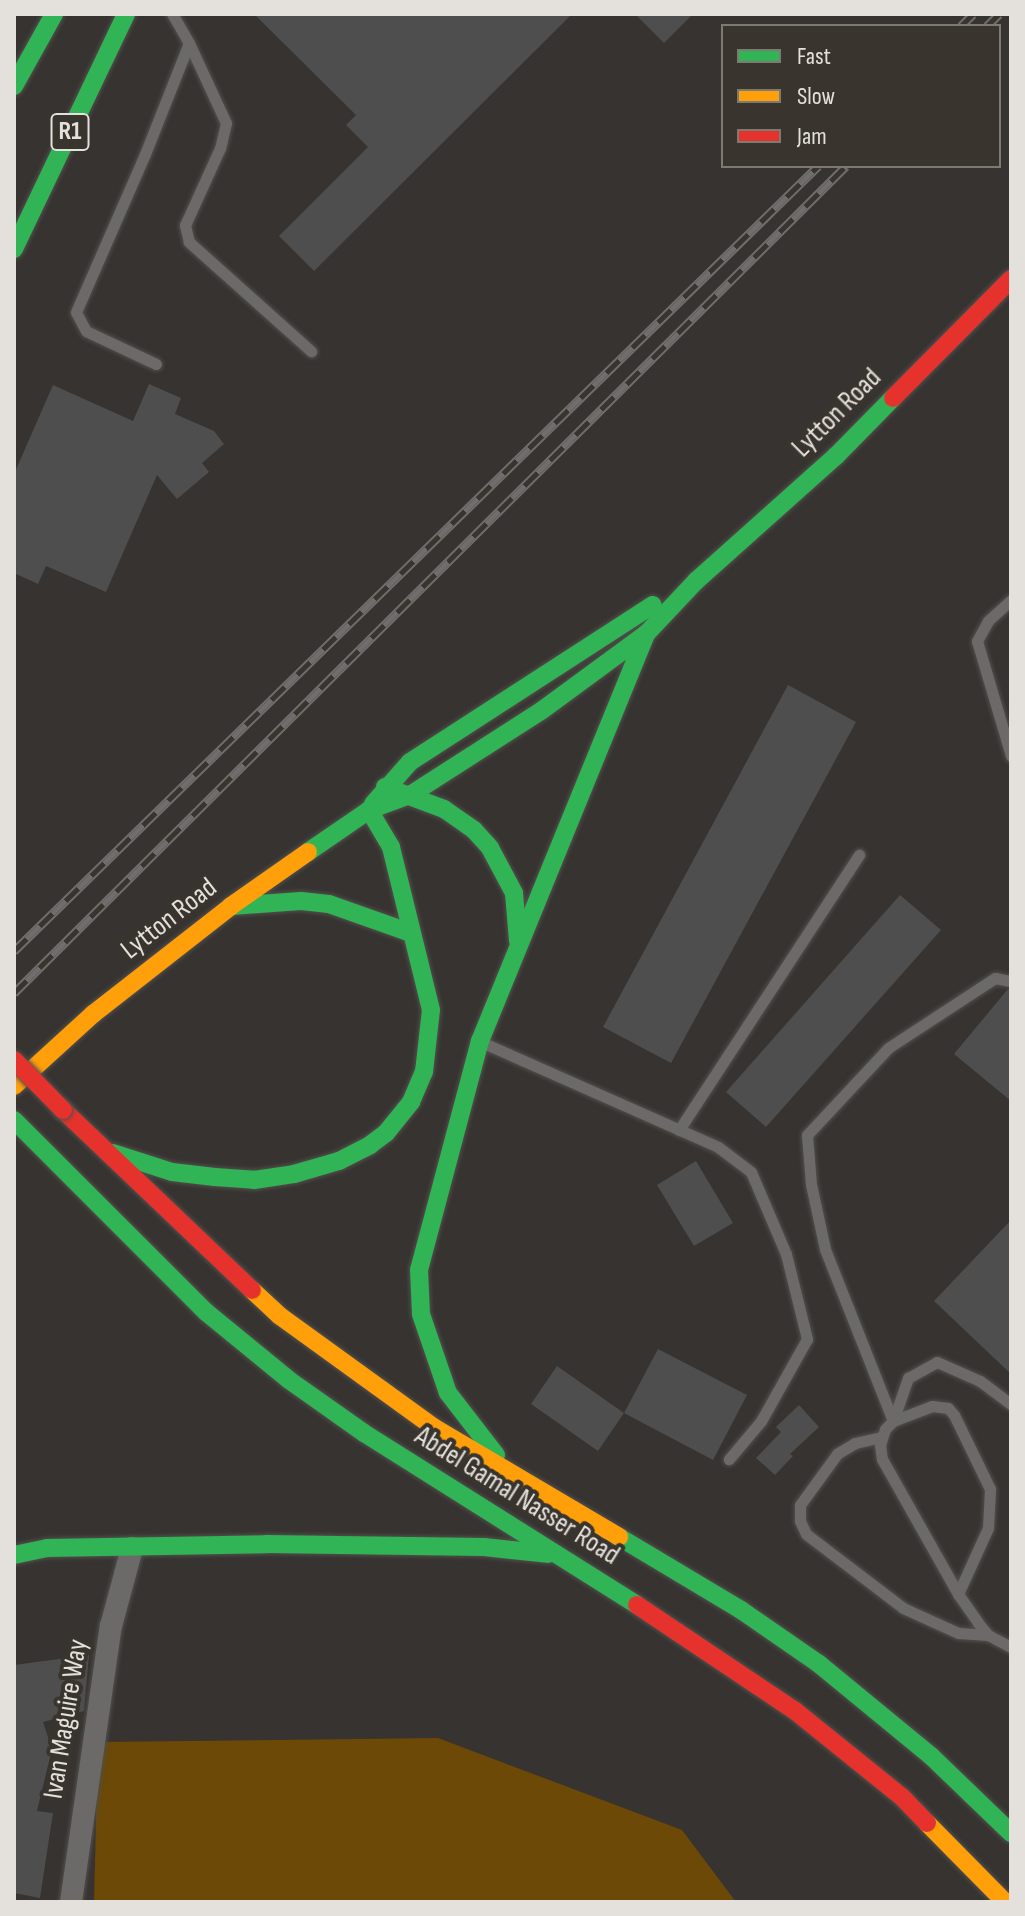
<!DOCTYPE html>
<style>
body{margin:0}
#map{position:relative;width:1025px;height:1916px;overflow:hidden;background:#363330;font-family:"Sofia Sans Condensed",sans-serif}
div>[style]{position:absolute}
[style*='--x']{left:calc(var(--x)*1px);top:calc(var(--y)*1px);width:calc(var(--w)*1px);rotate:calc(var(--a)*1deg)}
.green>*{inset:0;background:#6c4906}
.building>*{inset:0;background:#4f4e4e}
.roads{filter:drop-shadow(0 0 2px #514f4c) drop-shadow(0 0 2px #514f4c)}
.lane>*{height:11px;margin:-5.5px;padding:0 5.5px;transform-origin:5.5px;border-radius:5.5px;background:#6c6a68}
.street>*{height:22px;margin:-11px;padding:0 11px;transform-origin:11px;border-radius:11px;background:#6c6a68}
.fast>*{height:18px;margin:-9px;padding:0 9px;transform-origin:9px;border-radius:9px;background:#30b455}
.slow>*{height:18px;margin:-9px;padding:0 9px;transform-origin:9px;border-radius:9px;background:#ff9f0a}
.jam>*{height:18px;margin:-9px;padding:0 9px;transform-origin:9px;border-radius:9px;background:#e5322d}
.rail>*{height:9px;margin-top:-4.5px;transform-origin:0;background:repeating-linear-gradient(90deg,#39342d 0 18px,#706e6c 0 36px);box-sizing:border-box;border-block:2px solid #706e6c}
.bridges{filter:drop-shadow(0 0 2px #514f4c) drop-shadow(0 0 2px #514f4c)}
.jam-bridge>*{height:18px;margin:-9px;padding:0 9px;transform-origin:9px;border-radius:9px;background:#e5322d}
span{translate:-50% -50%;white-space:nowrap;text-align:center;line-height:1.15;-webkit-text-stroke:8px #39342d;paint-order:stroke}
.shield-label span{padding:2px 6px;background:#39342d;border:2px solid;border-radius:6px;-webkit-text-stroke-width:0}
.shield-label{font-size:26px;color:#e4e0dc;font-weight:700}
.street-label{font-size:28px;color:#e4e0dc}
.frame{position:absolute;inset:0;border:16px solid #e4e0dc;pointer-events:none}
.legend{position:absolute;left:721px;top:24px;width:280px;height:144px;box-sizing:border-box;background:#39342d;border:2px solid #7d7973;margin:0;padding:10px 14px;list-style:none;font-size:24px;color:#e4e0dc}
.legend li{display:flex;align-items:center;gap:16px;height:40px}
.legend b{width:40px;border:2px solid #7d7973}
</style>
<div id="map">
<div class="green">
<div style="clip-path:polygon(438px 1738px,682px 1830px,736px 1902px,94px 1902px,98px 1742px)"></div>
</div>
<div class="building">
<div style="clip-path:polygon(254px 14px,572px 14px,314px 271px,279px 236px,368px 147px,346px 125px,356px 115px)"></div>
<div style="clip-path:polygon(635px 14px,693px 14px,664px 43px)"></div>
<div style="clip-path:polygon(149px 384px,181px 398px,175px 414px,214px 431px,224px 444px,202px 463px,209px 472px,177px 499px,157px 475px,106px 592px,46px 566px,38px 584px,14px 573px,14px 474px,53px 385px,133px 421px)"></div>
<div style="clip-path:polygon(788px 685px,856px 722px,671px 1063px,603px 1027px)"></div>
<div style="clip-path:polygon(900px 895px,941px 930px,766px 1127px,726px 1092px)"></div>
<div style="clip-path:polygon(1008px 989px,1011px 989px,1011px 1101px,954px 1054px)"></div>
<div style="clip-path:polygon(696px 1161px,733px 1223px,694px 1246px,657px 1185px)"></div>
<div style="clip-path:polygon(1011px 1220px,1011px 1374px,934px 1301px)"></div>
<div style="clip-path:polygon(658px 1349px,747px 1395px,713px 1460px,624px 1413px)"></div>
<div style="clip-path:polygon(557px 1366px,624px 1413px,598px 1451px,531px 1404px)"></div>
<div style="clip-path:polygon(799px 1405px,819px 1427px,790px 1454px,793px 1456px,775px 1475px,756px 1458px,781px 1432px,776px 1427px)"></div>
<div style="clip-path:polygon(89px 1655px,84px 1711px,43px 1722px,52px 1749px,37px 1811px,53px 1813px,40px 1898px,14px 1893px,14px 1665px)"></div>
</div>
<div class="roads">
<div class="lane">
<div style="--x:189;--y:43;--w:88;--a:65.2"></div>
<div style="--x:226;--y:123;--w:26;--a:103"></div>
<div style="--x:220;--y:148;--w:85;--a:114.4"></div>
<div style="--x:185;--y:225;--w:17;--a:77"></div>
<div style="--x:189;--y:242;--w:164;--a:41.8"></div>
<div style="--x:156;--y:364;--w:77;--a:-154.8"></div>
<div style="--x:86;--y:331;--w:21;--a:-118"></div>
<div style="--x:76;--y:312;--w:172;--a:-66.4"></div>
<div style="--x:145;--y:154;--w:119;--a:-68.4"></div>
<div style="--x:189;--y:43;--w:34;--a:-120"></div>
<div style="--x:1011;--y:600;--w:31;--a:138"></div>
<div style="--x:988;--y:621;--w:23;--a:119"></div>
<div style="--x:977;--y:641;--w:120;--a:73.5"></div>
<div style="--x:488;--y:1045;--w:252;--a:23.9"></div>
<div style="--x:718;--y:1147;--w:41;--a:37.1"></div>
<div style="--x:751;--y:1172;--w:89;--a:66.9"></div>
<div style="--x:786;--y:1254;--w:88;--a:76.1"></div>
<div style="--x:807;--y:1339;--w:94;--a:119.3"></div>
<div style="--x:761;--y:1421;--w:50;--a:130.1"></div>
<div style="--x:679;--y:1130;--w:329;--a:-56.8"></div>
<div style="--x:893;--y:1421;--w:185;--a:-111.6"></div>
<div style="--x:825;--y:1249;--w:66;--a:-102.2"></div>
<div style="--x:811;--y:1184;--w:49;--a:-94.7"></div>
<div style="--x:807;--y:1135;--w:119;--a:-47"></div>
<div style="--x:888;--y:1048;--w:128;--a:-33.2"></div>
<div style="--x:995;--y:978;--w:16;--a:11"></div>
<div style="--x:893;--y:1421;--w:46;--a:-70.8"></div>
<div style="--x:908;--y:1378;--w:33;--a:-29"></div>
<div style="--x:937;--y:1362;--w:47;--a:23.8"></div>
<div style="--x:980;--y:1381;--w:39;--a:37"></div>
<div style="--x:881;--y:1437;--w:27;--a:167"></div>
<div style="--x:855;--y:1443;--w:21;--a:149"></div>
<div style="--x:837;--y:1454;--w:63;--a:126"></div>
<div style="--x:800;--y:1505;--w:16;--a:90"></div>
<div style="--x:800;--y:1521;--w:14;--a:65"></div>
<div style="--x:806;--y:1534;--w:122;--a:37.3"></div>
<div style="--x:903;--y:1608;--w:60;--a:24.4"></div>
<div style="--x:958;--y:1633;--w:30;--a:4"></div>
<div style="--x:958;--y:1594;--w:72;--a:-65.6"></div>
<div style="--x:988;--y:1528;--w:39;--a:-87"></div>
<div style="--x:990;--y:1489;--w:82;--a:-115.9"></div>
<div style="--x:954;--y:1415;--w:9;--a:-131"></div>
<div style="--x:948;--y:1408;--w:16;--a:-173"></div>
<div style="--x:932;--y:1406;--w:42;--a:159"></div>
<div style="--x:893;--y:1421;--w:11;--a:135"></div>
<div style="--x:885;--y:1429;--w:17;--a:107"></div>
<div style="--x:880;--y:1445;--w:14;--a:82"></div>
<div style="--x:882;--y:1459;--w:155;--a:60.6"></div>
<div style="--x:958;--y:1594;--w:35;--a:55"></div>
<div style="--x:978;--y:1623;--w:16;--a:50"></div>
<div style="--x:988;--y:1635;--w:26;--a:28"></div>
</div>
<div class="street">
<div style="--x:71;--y:1902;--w:279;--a:-81.8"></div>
<div style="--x:111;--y:1626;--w:81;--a:-74.9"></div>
</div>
<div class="fast">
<div style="--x:14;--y:86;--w:82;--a:-60.9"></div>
<div style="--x:14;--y:249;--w:260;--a:-64.5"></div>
<div style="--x:385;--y:787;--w:63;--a:20.4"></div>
<div style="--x:444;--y:809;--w:37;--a:35"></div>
<div style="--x:474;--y:830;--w:24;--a:48"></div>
<div style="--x:490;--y:848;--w:51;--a:61.9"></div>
<div style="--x:514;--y:893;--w:48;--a:85.2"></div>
<div style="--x:373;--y:804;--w:56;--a:-48.6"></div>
<div style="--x:410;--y:762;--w:289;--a:-32.9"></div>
<div style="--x:308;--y:852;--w:74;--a:-34.5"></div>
<div style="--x:369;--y:810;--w:44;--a:-20.1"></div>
<div style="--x:410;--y:795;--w:156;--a:-32.7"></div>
<div style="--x:541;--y:711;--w:130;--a:-36.3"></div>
<div style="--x:646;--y:634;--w:73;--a:-46.7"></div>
<div style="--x:696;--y:581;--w:188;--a:-41.8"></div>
<div style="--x:836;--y:456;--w:81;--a:-45.5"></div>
<div style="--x:231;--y:906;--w:70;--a:-4.1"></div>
<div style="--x:301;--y:901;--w:28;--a:6"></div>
<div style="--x:329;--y:904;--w:87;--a:19.5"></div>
<div style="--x:14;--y:1120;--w:272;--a:45"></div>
<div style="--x:206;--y:1312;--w:107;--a:39.3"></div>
<div style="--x:289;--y:1380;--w:92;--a:35.2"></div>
<div style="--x:364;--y:1433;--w:323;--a:32.2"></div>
<div style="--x:113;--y:1153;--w:62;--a:17.9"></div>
<div style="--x:172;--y:1172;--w:43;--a:6.6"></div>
<div style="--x:215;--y:1177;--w:39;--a:4"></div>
<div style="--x:254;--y:1180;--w:40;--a:-8.5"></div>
<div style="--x:294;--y:1174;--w:47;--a:-16.1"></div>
<div style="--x:339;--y:1161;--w:35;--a:-27"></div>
<div style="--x:370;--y:1145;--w:20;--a:-37"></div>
<div style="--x:386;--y:1133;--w:40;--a:-51"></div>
<div style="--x:411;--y:1102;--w:33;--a:-67"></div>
<div style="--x:424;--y:1072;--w:62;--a:-83.6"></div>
<div style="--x:431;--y:1010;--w:168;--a:-103.8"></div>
<div style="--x:391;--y:847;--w:43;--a:-120.7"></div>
<div style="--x:496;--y:1455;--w:78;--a:-127.7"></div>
<div style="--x:448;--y:1393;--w:83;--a:-108.9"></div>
<div style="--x:421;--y:1314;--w:44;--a:-92.6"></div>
<div style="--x:419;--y:1270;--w:237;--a:-75.1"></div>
<div style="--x:480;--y:1041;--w:440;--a:-67.8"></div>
<div style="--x:619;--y:1537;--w:142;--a:30.9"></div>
<div style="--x:741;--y:1610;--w:95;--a:34.7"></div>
<div style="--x:819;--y:1664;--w:145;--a:39.4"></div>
<div style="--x:931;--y:1756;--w:111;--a:43.9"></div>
<div style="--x:14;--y:1555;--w:34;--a:-12"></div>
<div style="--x:47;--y:1548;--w:219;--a:-1"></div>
<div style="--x:266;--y:1544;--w:218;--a:0.8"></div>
<div style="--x:484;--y:1547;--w:64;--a:6.2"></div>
</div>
<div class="slow">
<div style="--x:14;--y:1086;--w:107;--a:-42.3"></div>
<div style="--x:93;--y:1014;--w:175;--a:-38"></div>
<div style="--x:231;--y:906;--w:94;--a:-35"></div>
<div style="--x:252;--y:1290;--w:38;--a:43"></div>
<div style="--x:280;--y:1316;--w:191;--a:35.9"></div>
<div style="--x:435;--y:1428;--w:214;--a:30.6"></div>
<div style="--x:927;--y:1823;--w:111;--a:45.4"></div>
</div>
<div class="jam">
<div style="--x:893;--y:398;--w:168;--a:-45.2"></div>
<div style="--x:63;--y:1110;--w:261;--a:43.6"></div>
<div style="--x:637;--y:1605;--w:189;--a:33.8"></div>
<div style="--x:794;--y:1710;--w:139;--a:38.9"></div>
<div style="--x:902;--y:1797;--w:36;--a:46"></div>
</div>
</div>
<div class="rail">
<div style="--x:961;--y:26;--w:17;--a:-45"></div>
<div style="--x:987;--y:26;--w:17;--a:-45"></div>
<div style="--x:14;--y:951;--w:1124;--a:-44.31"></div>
<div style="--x:14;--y:993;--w:1173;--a:-44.83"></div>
</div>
<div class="bridges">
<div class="jam-bridge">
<div style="--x:14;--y:1060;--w:70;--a:45.6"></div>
</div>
</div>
<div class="shield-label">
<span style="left:70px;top:132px">R1</span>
</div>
<div class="street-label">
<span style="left:837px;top:413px;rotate:-45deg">Lytton Road</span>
<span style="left:169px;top:919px;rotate:-38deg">Lytton Road</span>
<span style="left:517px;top:1496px;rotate:32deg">Abdel Gamal Nasser Road</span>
<span style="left:66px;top:1719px;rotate:-81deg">Ivan Maguire Way</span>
</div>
<div class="frame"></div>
<ul class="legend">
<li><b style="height:10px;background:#30b455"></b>Fast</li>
<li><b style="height:10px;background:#ff9f0a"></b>Slow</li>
<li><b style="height:10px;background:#e5322d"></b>Jam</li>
</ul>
</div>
